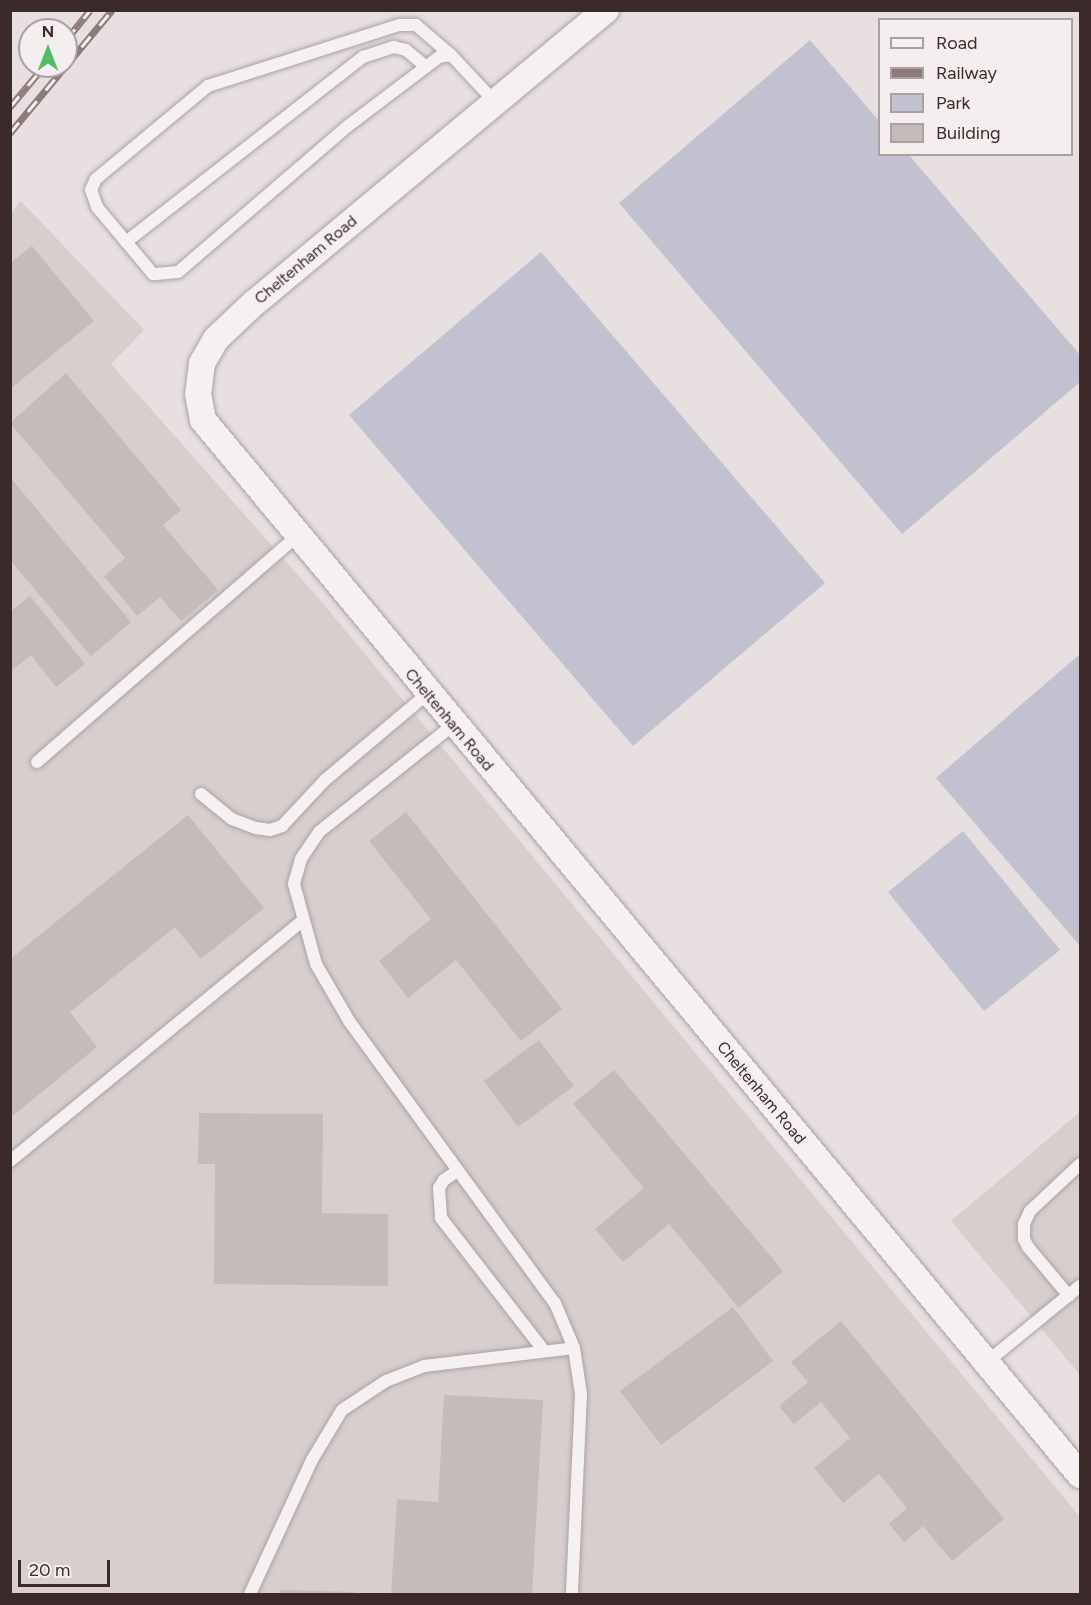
<!DOCTYPE html>
<style>
body{margin:0}
#map{position:relative;width:1091px;height:1605px;overflow:hidden;background:#e7dfe0;font-family:Figtree,sans-serif}
div>[style]{position:absolute}
[style*='--x']{left:calc(var(--x)*1px);top:calc(var(--y)*1px);width:calc(var(--w)*1px);rotate:calc(var(--a)*1deg)}
.built>*{inset:0;background:#d8cece}
.green>*{inset:0;background:#c2c1d0}
.building>*{inset:0;background:#c6babb}
.roads{filter:drop-shadow(0 0 2px #ada1a2) drop-shadow(0 0 2px #ada1a2)}
.lane>*{height:12px;margin:-6px;padding:0 6px;transform-origin:6px;border-radius:6px;background:#f5f1f2}
.street>*{height:26px;margin:-13px;padding:0 13px;transform-origin:13px;border-radius:13px;background:#f5f1f2}
.rail>*{height:7px;margin-top:-3.5px;transform-origin:0;background:repeating-linear-gradient(90deg,#f4eeef 0 14px,#8e7a7c 0 28px);box-sizing:border-box;border-block:2px solid #8e7a7c}
span{translate:-50% -50%;white-space:nowrap;text-align:center;line-height:1.15;-webkit-text-stroke:4.5px #f4eeef;paint-order:stroke}
.street-label{font-size:16px;color:#3c2a2b}
.frame{position:absolute;inset:0;border:12px solid #3c2a2b;pointer-events:none}
.legend{position:absolute;left:878px;top:18px;width:195px;height:138px;box-sizing:border-box;background:#f4eeef;border:2px solid #aaa0a1;margin:0;padding:8px 10px;list-style:none;font-size:18px;color:#3c2a2b}
.legend li{display:flex;align-items:center;gap:12px;height:30px}
.legend b{width:30px;border:2px solid #aaa0a1}
.north{position:absolute;left:18px;top:18px;width:60px;height:60px;box-sizing:border-box;background:#f4eeef;border:2px solid #aaa0a1;border-radius:50%;rotate:0deg;font-size:16px;font-weight:700;line-height:24px;text-align:center;color:#3c2a2b}
.north::after{content:'';display:block;margin:auto;width:21px;height:27px;background:#52be63;clip-path:polygon(50% 0,100% 100%,50% 72%,0 100%)}
.scale{position:absolute;left:18px;top:1560px;width:92px;height:27px;box-sizing:border-box;border:3px solid #3c2a2b;border-top:0;padding-left:8px;font-size:18px;line-height:21px;white-space:nowrap;color:#3c2a2b;-webkit-text-stroke:4px #f4eeef;paint-order:stroke}
</style>
<div id="map">
<div class="built">
<div style="clip-path:polygon(21px 201px,144px 330px,111px 364px,321px 601px,1080px 1517px,1080px 1594px,11px 1594px,10px 214px)"></div>
<div style="clip-path:polygon(1080px 1112px,1080px 1375px,951px 1221px)"></div>
</div>
<div class="green">
<div style="clip-path:polygon(810px 40px,879px 121px,880px 154px,909px 155px,1080px 355px,1080px 382px,902px 534px,619px 203px)"></div>
<div style="clip-path:polygon(541px 252px,825px 583px,633px 746px,349px 415px)"></div>
<div style="clip-path:polygon(1080px 654px,1080px 946px,936px 778px)"></div>
<div style="clip-path:polygon(963px 831px,1060px 950px,984px 1011px,888px 892px)"></div>
</div>
<div class="building">
<div style="clip-path:polygon(32px 246px,94px 321px,10px 389px,10px 263px)"></div>
<div style="clip-path:polygon(66px 373px,181px 510px,163px 525px,218px 590px,181px 621px,160px 597px,137px 616px,104px 576px,125px 558px,10px 423px)"></div>
<div style="clip-path:polygon(10px 477px,131px 622px,91px 656px,10px 560px)"></div>
<div style="clip-path:polygon(30px 596px,85px 664px,56px 687px,31px 655px,10px 672px,10px 612px)"></div>
<div style="clip-path:polygon(406px 812px,562px 1009px,521px 1041px,456px 960px,408px 998px,379px 961px,431px 919px,369px 841px)"></div>
<div style="clip-path:polygon(188px 815px,264px 908px,201px 959px,175px 927px,70px 1012px,97px 1047px,10px 1118px,10px 959px)"></div>
<div style="clip-path:polygon(539px 1040px,574px 1086px,518px 1127px,484px 1081px)"></div>
<div style="clip-path:polygon(614px 1070px,783px 1271px,739px 1308px,669px 1224px,623px 1262px,595px 1229px,644px 1188px,573px 1104px)"></div>
<div style="clip-path:polygon(199px 1113px,323px 1114px,322px 1213px,388px 1214px,388px 1286px,214px 1284px,215px 1164px,198px 1164px)"></div>
<div style="clip-path:polygon(733px 1307px,773px 1361px,661px 1445px,620px 1391px)"></div>
<div style="clip-path:polygon(841px 1321px,1004px 1519px,952px 1561px,923px 1526px,904px 1542px,889px 1524px,907px 1508px,879px 1474px,843px 1503px,814px 1468px,850px 1438px,821px 1402px,794px 1424px,779px 1406px,808px 1382px,791px 1362px)"></div>
<div style="clip-path:polygon(444px 1395px,543px 1400px,532px 1594px,391px 1594px,397px 1499px,438px 1502px)"></div>
<div style="clip-path:polygon(280px 1590px,354px 1592px,354px 1594px,280px 1594px)"></div>
</div>
<div class="roads">
<div class="lane">
<div style="--x:451;--y:55;--w:12;--a:171"></div>
<div style="--x:439;--y:57;--w:113;--a:142.9"></div>
<div style="--x:349;--y:125;--w:225;--a:139.3"></div>
<div style="--x:178;--y:272;--w:25;--a:175"></div>
<div style="--x:153;--y:274;--w:87;--a:-129.9"></div>
<div style="--x:97;--y:207;--w:18;--a:-109"></div>
<div style="--x:91;--y:190;--w:12;--a:-66"></div>
<div style="--x:96;--y:179;--w:146;--a:-39.7"></div>
<div style="--x:208;--y:86;--w:201;--a:-17.7"></div>
<div style="--x:399;--y:25;--w:17;--a:0"></div>
<div style="--x:416;--y:25;--w:46;--a:40.6"></div>
<div style="--x:451;--y:55;--w:64;--a:46.9"></div>
<div style="--x:126;--y:242;--w:301;--a:-38"></div>
<div style="--x:363;--y:57;--w:33;--a:-18"></div>
<div style="--x:394;--y:47;--w:12;--a:14"></div>
<div style="--x:406;--y:50;--w:26;--a:40"></div>
<div style="--x:453;--y:725;--w:171;--a:141.4"></div>
<div style="--x:319;--y:832;--w:32;--a:124"></div>
<div style="--x:301;--y:859;--w:26;--a:106"></div>
<div style="--x:294;--y:884;--w:83;--a:74.6"></div>
<div style="--x:316;--y:964;--w:66;--a:59.9"></div>
<div style="--x:349;--y:1021;--w:349;--a:53.9"></div>
<div style="--x:555;--y:1303;--w:49;--a:67.1"></div>
<div style="--x:574;--y:1348;--w:47;--a:81.3"></div>
<div style="--x:581;--y:1394;--w:200;--a:92.6"></div>
<div style="--x:37;--y:762;--w:343;--a:-41"></div>
<div style="--x:201;--y:794;--w:40;--a:39"></div>
<div style="--x:232;--y:819;--w:26;--a:21"></div>
<div style="--x:256;--y:828;--w:14;--a:8"></div>
<div style="--x:270;--y:830;--w:13;--a:-18"></div>
<div style="--x:282;--y:826;--w:63;--a:-46.9"></div>
<div style="--x:325;--y:780;--w:133;--a:-40.1"></div>
<div style="--x:10;--y:1161;--w:377;--a:-39.4"></div>
<div style="--x:457;--y:1171;--w:16;--a:145"></div>
<div style="--x:444;--y:1180;--w:9;--a:122"></div>
<div style="--x:439;--y:1188;--w:30;--a:86"></div>
<div style="--x:441;--y:1218;--w:168;--a:52.2"></div>
<div style="--x:1069;--y:1296;--w:64;--a:-129.9"></div>
<div style="--x:1028;--y:1247;--w:9;--a:-117"></div>
<div style="--x:1024;--y:1239;--w:15;--a:-90"></div>
<div style="--x:1024;--y:1224;--w:14;--a:-65"></div>
<div style="--x:1030;--y:1211;--w:69;--a:-43.2"></div>
<div style="--x:987;--y:1362;--w:120;--a:-39.3"></div>
<div style="--x:250;--y:1594;--w:148;--a:-65.2"></div>
<div style="--x:312;--y:1460;--w:58;--a:-59"></div>
<div style="--x:342;--y:1410;--w:53;--a:-33.4"></div>
<div style="--x:386;--y:1381;--w:41;--a:-21.5"></div>
<div style="--x:424;--y:1366;--w:151;--a:-6.8"></div>
</div>
<div class="street">
<div style="--x:606;--y:10;--w:457;--a:140.2"></div>
<div style="--x:255;--y:302;--w:54;--a:136.5"></div>
<div style="--x:216;--y:339;--w:28;--a:120"></div>
<div style="--x:202;--y:363;--w:31;--a:97"></div>
<div style="--x:198;--y:394;--w:26;--a:79"></div>
<div style="--x:203;--y:420;--w:1372;--a:50.26"></div>
</div>
</div>
<div class="rail">
<div style="--x:66;--y:40;--w:38;--a:-51"></div>
<div style="--x:10;--y:107;--w:53;--a:-50.3"></div>
<div style="--x:10;--y:133;--w:160;--a:-50.3"></div>
</div>
<div class="street-label">
<span style="left:306px;top:260px;rotate:-40deg">Cheltenham Road</span>
<span style="left:449px;top:720px;rotate:50deg">Cheltenham Road</span>
<span style="left:761px;top:1093px;rotate:50deg">Cheltenham Road</span>
</div>
<div class="frame"></div>
<ul class="legend">
<li><b style="height:8px;background:#f5f1f2"></b>Road</li>
<li><b style="height:8px;background:#8e7a7c"></b>Railway</li>
<li><b style="height:16px;background:#c2c1d0"></b>Park</li>
<li><b style="height:16px;background:#c6babb"></b>Building</li>
</ul>
<div class="north">N</div>
<div class="scale">20 m</div>
</div>
